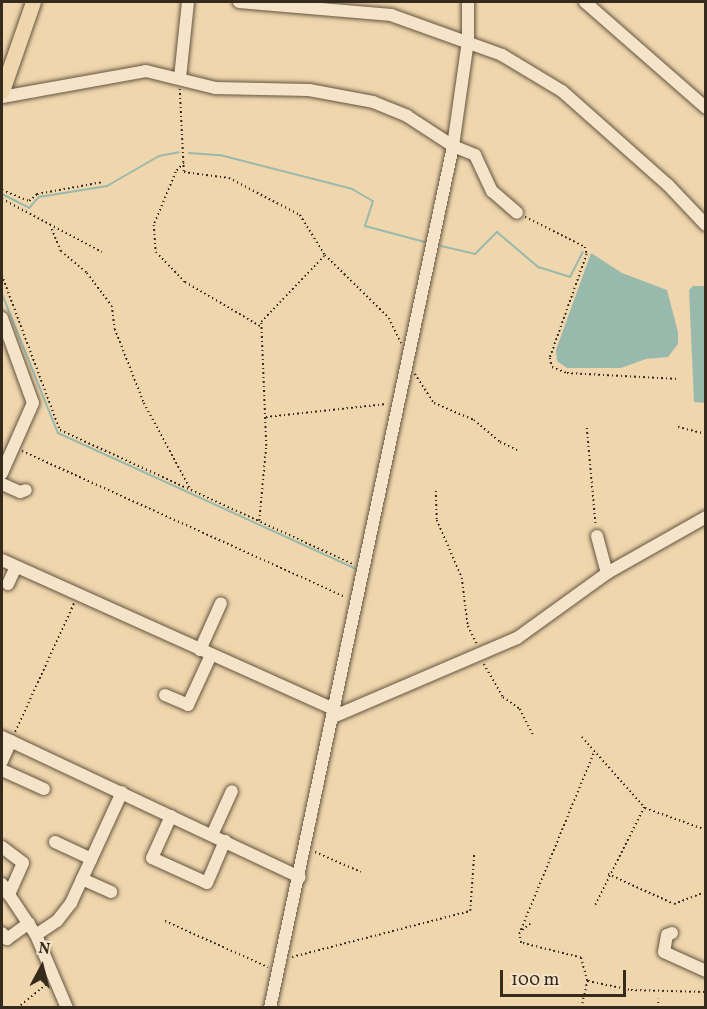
<!DOCTYPE html>
<style>
body{margin:0}
#map{position:relative;width:707px;height:1009px;overflow:hidden;background:#efd6ad;font-family:Vollkorn,serif}
div>[style]{position:absolute}
[style*='--x']{left:calc(var(--x)*1px);top:calc(var(--y)*1px);width:calc(var(--w)*1px);rotate:calc(var(--a)*1deg)}
.water>*{inset:0;background:#9ab9ad}
.stream>*{height:2px;margin:-1px;padding:0 1px;transform-origin:1px;border-radius:1px;background:#9ab9ad}
.path>*{height:1.5px;margin-top:-0.75px;transform-origin:0;background:repeating-linear-gradient(90deg,#352a1b 0 1.5px,transparent 0 4.5px)}
.roads{filter:drop-shadow(0 0 2px #645540) drop-shadow(0 0 2px #645540)}
.minor>*{height:12px;margin:-6px;padding:0 6px;transform-origin:6px;border-radius:6px;background:#f5e4ca}
.major>*{height:15px;margin:-7.5px;padding:0 7.5px;transform-origin:7.5px;border-radius:7.5px;background:#efd6ad}
span{translate:-50% -50%;white-space:nowrap;text-align:center;line-height:1.15;-webkit-text-stroke:4.5px #f5e4ca;paint-order:stroke}
.frame{position:absolute;inset:0;border:3px solid #352a1b;pointer-events:none}
.north{position:absolute;left:12px;top:937px;width:60px;height:60px;-webkit-text-stroke:4px #f5e4ca;paint-order:stroke;rotate:7deg;font-size:16px;font-weight:700;line-height:24px;text-align:center;color:#352a1b}
.north::after{content:'';display:block;margin:auto;width:21px;height:27px;background:#352a1b;clip-path:polygon(50% 0,100% 100%,50% 72%,0 100%)}
.scale{position:absolute;left:500px;top:970px;width:126px;height:27px;box-sizing:border-box;border:3px solid #352a1b;border-top:0;padding-left:8px;font-size:18px;line-height:21px;white-space:nowrap;color:#352a1b;-webkit-text-stroke:4px #f5e4ca;paint-order:stroke}
</style>
<div id="map">
<div class="water">
<div style="clip-path:polygon(591px 253px,622px 273px,667px 290px,678px 332px,678px 344px,668px 357px,646px 359px,621px 368px,567px 368px,557px 361px,556px 350px)"></div>
<div style="clip-path:polygon(693px 286px,705px 286px,705px 403px,694px 402px,689px 290px)"></div>
</div>
<div class="stream">
<div style="--x:189;--y:153;--w:31;--a:4"></div>
<div style="--x:220;--y:155;--w:136;--a:14.4"></div>
<div style="--x:352;--y:189;--w:24;--a:30"></div>
<div style="--x:373;--y:201;--w:26;--a:108"></div>
<div style="--x:365;--y:226;--w:62;--a:14.9"></div>
<div style="--x:2;--y:194;--w:30;--a:27"></div>
<div style="--x:29;--y:208;--w:15;--a:-48"></div>
<div style="--x:39;--y:197;--w:69;--a:-9.2"></div>
<div style="--x:107;--y:186;--w:60;--a:-30"></div>
<div style="--x:159;--y:156;--w:20;--a:-11"></div>
<div style="--x:441;--y:246;--w:35;--a:13"></div>
<div style="--x:475;--y:254;--w:31;--a:-45"></div>
<div style="--x:497;--y:232;--w:54;--a:40.5"></div>
<div style="--x:538;--y:267;--w:34;--a:17"></div>
<div style="--x:570;--y:277;--w:28;--a:-63"></div>
<div style="--x:2;--y:294;--w:150;--a:68.1"></div>
<div style="--x:58;--y:433;--w:328;--a:24.5"></div>
</div>
<div class="path">
<div style="--x:180;--y:89;--w:83;--a:87.2"></div>
<div style="--x:184;--y:172;--w:45;--a:7.6"></div>
<div style="--x:229;--y:178;--w:80;--a:27.5"></div>
<div style="--x:300;--y:215;--w:47;--a:58"></div>
<div style="--x:325;--y:255;--w:90;--a:44.5"></div>
<div style="--x:389;--y:318;--w:28;--a:64"></div>
<div style="--x:184;--y:163;--w:12;--a:132"></div>
<div style="--x:176;--y:172;--w:57;--a:112.5"></div>
<div style="--x:154;--y:225;--w:27;--a:86"></div>
<div style="--x:156;--y:252;--w:42;--a:46"></div>
<div style="--x:185;--y:282;--w:87;--a:30.4"></div>
<div style="--x:2;--y:190;--w:29;--a:22"></div>
<div style="--x:29;--y:201;--w:11;--a:-41"></div>
<div style="--x:37;--y:194;--w:67;--a:-10.3"></div>
<div style="--x:2;--y:199;--w:113;--a:27.9"></div>
<div style="--x:525;--y:217;--w:67;--a:26.6"></div>
<div style="--x:585;--y:247;--w:7;--a:74"></div>
<div style="--x:587;--y:254;--w:110;--a:109.6"></div>
<div style="--x:550;--y:358;--w:9;--a:77"></div>
<div style="--x:552;--y:367;--w:16;--a:22"></div>
<div style="--x:567;--y:373;--w:112;--a:3.1"></div>
<div style="--x:52;--y:229;--w:24;--a:68"></div>
<div style="--x:61;--y:251;--w:34;--a:40"></div>
<div style="--x:87;--y:273;--w:41;--a:52.9"></div>
<div style="--x:112;--y:306;--w:23;--a:83"></div>
<div style="--x:115;--y:329;--w:79;--a:68.6"></div>
<div style="--x:144;--y:403;--w:99;--a:61.6"></div>
<div style="--x:2;--y:275;--w:165;--a:69.5"></div>
<div style="--x:60;--y:430;--w:324;--a:24.6"></div>
<div style="--x:415;--y:374;--w:35;--a:57"></div>
<div style="--x:434;--y:403;--w:43;--a:23"></div>
<div style="--x:474;--y:420;--w:34;--a:40"></div>
<div style="--x:500;--y:442;--w:19;--a:25"></div>
<div style="--x:266;--y:417;--w:121;--a:-6.2"></div>
<div style="--x:678;--y:427;--w:29;--a:14"></div>
<div style="--x:587;--y:428;--w:98;--a:84.8"></div>
<div style="--x:22;--y:451;--w:354;--a:24.3"></div>
<div style="--x:436;--y:491;--w:29;--a:88"></div>
<div style="--x:437;--y:520;--w:63;--a:66.7"></div>
<div style="--x:462;--y:578;--w:48;--a:82.9"></div>
<div style="--x:468;--y:626;--w:20;--a:63"></div>
<div style="--x:259;--y:521;--w:75;--a:-84.7"></div>
<div style="--x:266;--y:446;--w:124;--a:-92.3"></div>
<div style="--x:261;--y:322;--w:91;--a:-46.3"></div>
<div style="--x:484;--y:664;--w:38;--a:60"></div>
<div style="--x:503;--y:697;--w:21;--a:35"></div>
<div style="--x:520;--y:709;--w:30;--a:63"></div>
<div style="--x:15;--y:732;--w:142;--a:-65.4"></div>
<div style="--x:582;--y:737;--w:95;--a:48.4"></div>
<div style="--x:645;--y:808;--w:65;--a:19.8"></div>
<div style="--x:315;--y:852;--w:50;--a:23.5"></div>
<div style="--x:608;--y:874;--w:72;--a:24.4"></div>
<div style="--x:674;--y:904;--w:31;--a:-21"></div>
<div style="--x:595;--y:905;--w:110;--a:-63.4"></div>
<div style="--x:165;--y:921;--w:113;--a:24.1"></div>
<div style="--x:522;--y:930;--w:11;--a:-38"></div>
<div style="--x:292;--y:957;--w:184;--a:-14.5"></div>
<div style="--x:470;--y:911;--w:57;--a:-86"></div>
<div style="--x:588;--y:981;--w:44;--a:11.8"></div>
<div style="--x:631;--y:990;--w:75;--a:1.5"></div>
<div style="--x:17;--y:1008;--w:38;--a:-39"></div>
<div style="--x:581;--y:1008;--w:28;--a:-77"></div>
<div style="--x:587;--y:981;--w:24;--a:-105"></div>
<div style="--x:581;--y:958;--w:62;--a:-166"></div>
<div style="--x:521;--y:943;--w:9;--a:-103"></div>
<div style="--x:519;--y:934;--w:197;--a:-67.6"></div>
<div style="--x:658;--y:1008;--w:9;--a:-90"></div>
</div>
<div class="roads">
<div class="minor">
<div style="--x:239;--y:2;--w:153;--a:4.9"></div>
<div style="--x:391;--y:15;--w:118;--a:19.8"></div>
<div style="--x:502;--y:55;--w:70;--a:31"></div>
<div style="--x:562;--y:91;--w:142;--a:41.6"></div>
<div style="--x:668;--y:185;--w:55;--a:46.5"></div>
<div style="--x:585;--y:2;--w:161;--a:41.2"></div>
<div style="--x:180;--y:78;--w:76;--a:-84"></div>
<div style="--x:2;--y:97;--w:146;--a:-10.2"></div>
<div style="--x:146;--y:71;--w:71;--a:13.8"></div>
<div style="--x:215;--y:88;--w:94;--a:1.2"></div>
<div style="--x:309;--y:90;--w:65;--a:10.6"></div>
<div style="--x:373;--y:102;--w:37;--a:22"></div>
<div style="--x:407;--y:116;--w:55;--a:33.1"></div>
<div style="--x:453;--y:146;--w:24;--a:22"></div>
<div style="--x:475;--y:155;--w:40;--a:65"></div>
<div style="--x:492;--y:191;--w:33;--a:41"></div>
<div style="--x:2;--y:318;--w:90;--a:70"></div>
<div style="--x:33;--y:403;--w:77;--a:113.9"></div>
<div style="--x:2;--y:484;--w:20;--a:24"></div>
<div style="--x:20;--y:492;--w:6;--a:-18"></div>
<div style="--x:597;--y:536;--w:38;--a:75"></div>
<div style="--x:2;--y:560;--w:366;--a:24.2"></div>
<div style="--x:8;--y:584;--w:19;--a:-65"></div>
<div style="--x:200;--y:650;--w:51;--a:-65.9"></div>
<div style="--x:165;--y:695;--w:25;--a:23"></div>
<div style="--x:188;--y:705;--w:55;--a:-65.3"></div>
<div style="--x:335;--y:716;--w:198;--a:-23.2"></div>
<div style="--x:517;--y:638;--w:111;--a:-35.8"></div>
<div style="--x:607;--y:573;--w:114;--a:-29.5"></div>
<div style="--x:2;--y:737;--w:329;--a:25.2"></div>
<div style="--x:2;--y:761;--w:22;--a:-66"></div>
<div style="--x:2;--y:770;--w:46;--a:24.3"></div>
<div style="--x:171;--y:816;--w:46;--a:114.3"></div>
<div style="--x:152;--y:858;--w:60;--a:24.4"></div>
<div style="--x:207;--y:883;--w:46;--a:-66.8"></div>
<div style="--x:212;--y:835;--w:48;--a:-65.6"></div>
<div style="--x:55;--y:842;--w:40;--a:25"></div>
<div style="--x:2;--y:847;--w:26;--a:37"></div>
<div style="--x:23;--y:863;--w:35;--a:114"></div>
<div style="--x:82;--y:879;--w:32;--a:24"></div>
<div style="--x:2;--y:884;--w:61;--a:56.3"></div>
<div style="--x:36;--y:935;--w:79;--a:67"></div>
<div style="--x:2;--y:933;--w:8;--a:50"></div>
<div style="--x:7;--y:939;--w:27;--a:-36"></div>
<div style="--x:672;--y:933;--w:5;--a:158"></div>
<div style="--x:667;--y:935;--w:17;--a:100"></div>
<div style="--x:664;--y:952;--w:46;--a:24.3"></div>
<div style="--x:36;--y:935;--w:25;--a:-34"></div>
<div style="--x:57;--y:921;--w:23;--a:-52"></div>
<div style="--x:71;--y:903;--w:122;--a:-65.3"></div>
<div style="--x:270;--y:1008;--w:881;--a:-78.01"></div>
<div style="--x:453;--y:146;--w:106;--a:-81.9"></div>
<div style="--x:468;--y:41;--w:39;--a:-90"></div>
</div>
<div class="major">
<div style="--x:2;--y:91;--w:94;--a:-70.8"></div>
</div>
</div>
<div class="frame"></div>
<div class="north">N</div>
<div class="scale">100 m</div>
</div>
